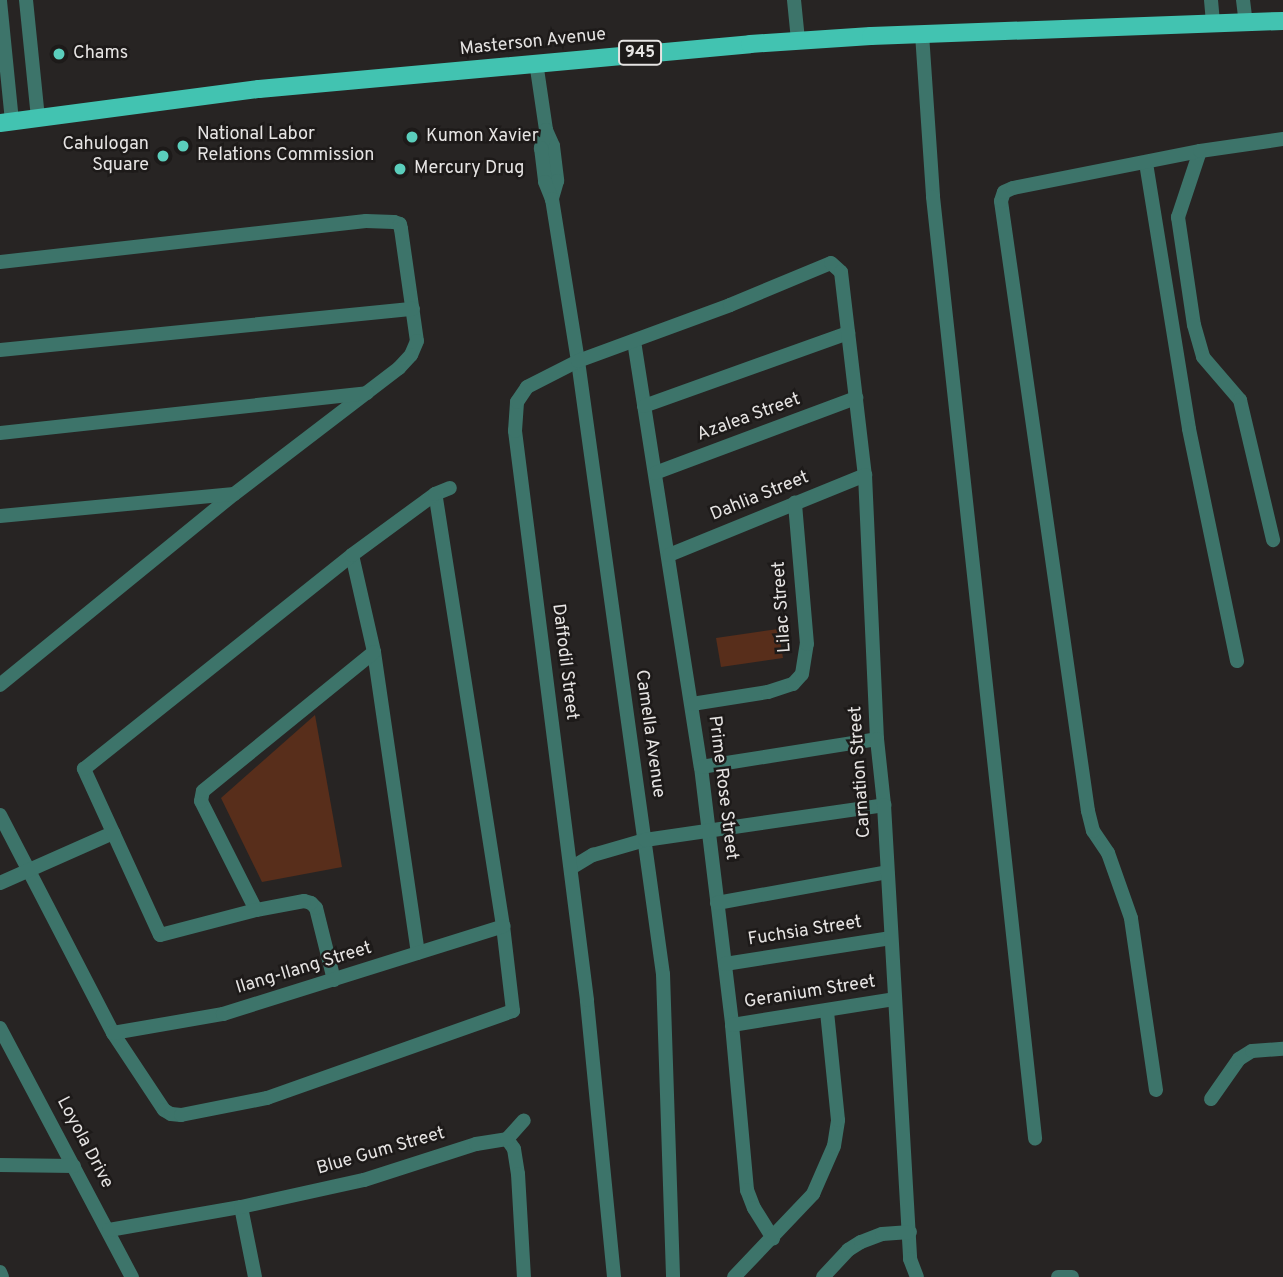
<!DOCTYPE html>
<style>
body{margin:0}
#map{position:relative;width:1283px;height:1277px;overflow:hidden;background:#272423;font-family:Overpass,sans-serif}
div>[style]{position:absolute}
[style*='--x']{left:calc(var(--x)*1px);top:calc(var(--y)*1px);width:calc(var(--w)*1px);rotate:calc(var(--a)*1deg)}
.green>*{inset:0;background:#582e1b}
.minor>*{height:14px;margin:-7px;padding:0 7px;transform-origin:7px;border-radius:7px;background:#3d746a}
.tertiary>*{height:14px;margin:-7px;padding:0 7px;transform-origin:7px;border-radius:7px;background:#3d746a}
.primary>*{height:18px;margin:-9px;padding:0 9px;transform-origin:9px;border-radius:9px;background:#42c3b1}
.dots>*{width:19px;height:19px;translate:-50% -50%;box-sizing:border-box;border:4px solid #1d1a19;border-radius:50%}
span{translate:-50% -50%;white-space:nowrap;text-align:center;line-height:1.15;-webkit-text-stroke:5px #1d1a19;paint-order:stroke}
.shield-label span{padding:2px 5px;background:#1d1a19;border:2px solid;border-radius:5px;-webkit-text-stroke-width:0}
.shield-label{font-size:16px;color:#e6e4e3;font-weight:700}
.street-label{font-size:18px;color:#e6e4e3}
.poi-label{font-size:18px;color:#e6e4e3}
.left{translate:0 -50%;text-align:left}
.right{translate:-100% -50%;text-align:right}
</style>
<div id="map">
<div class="green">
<div style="clip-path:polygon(778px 629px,783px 658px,721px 667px,716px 638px)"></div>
<div style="clip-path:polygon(315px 715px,342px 867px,262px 882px,221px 798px)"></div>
</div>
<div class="minor">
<div style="--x:794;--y:0;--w:40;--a:84.3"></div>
<div style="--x:1211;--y:0;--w:23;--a:85"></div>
<div style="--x:1243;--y:0;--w:23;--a:83"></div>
<div style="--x:922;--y:34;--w:163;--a:86.1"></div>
<div style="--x:933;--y:197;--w:947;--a:83.81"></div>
<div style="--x:536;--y:62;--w:69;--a:81.6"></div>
<div style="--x:546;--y:130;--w:17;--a:66"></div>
<div style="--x:553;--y:146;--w:35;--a:83"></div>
<div style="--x:557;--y:181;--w:19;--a:106"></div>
<div style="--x:546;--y:130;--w:19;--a:106"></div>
<div style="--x:541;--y:148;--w:34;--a:83"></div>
<div style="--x:545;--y:182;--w:18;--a:68"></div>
<div style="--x:552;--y:199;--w:164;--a:80.9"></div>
<div style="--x:578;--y:361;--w:619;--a:82.11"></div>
<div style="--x:663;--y:974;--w:303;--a:88.1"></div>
<div style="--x:1200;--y:151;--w:70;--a:108.4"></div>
<div style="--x:1178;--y:217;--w:109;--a:81.6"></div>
<div style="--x:1194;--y:325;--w:33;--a:74"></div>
<div style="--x:1203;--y:357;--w:57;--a:49.3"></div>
<div style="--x:1240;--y:400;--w:144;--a:76.7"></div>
<div style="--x:1146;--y:163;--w:269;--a:80.8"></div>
<div style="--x:1189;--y:429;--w:237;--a:78.3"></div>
<div style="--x:0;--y:262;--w:368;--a:-6.4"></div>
<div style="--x:366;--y:221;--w:28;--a:2"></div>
<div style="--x:394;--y:222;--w:6;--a:18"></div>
<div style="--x:400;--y:224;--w:5;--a:79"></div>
<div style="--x:401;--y:229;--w:113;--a:81.9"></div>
<div style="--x:417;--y:341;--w:15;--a:113"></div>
<div style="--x:411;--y:355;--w:18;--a:133"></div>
<div style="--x:399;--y:368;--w:208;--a:142.6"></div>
<div style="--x:234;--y:494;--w:302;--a:140.8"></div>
<div style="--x:634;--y:341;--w:431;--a:81.1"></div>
<div style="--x:701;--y:767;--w:260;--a:83.1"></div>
<div style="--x:732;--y:1025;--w:166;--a:84.8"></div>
<div style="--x:747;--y:1190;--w:19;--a:69"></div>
<div style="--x:754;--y:1208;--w:36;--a:58"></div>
<div style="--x:0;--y:350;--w:415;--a:-5.7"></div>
<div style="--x:644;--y:406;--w:217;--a:-19.7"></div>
<div style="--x:0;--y:433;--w:369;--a:-6.2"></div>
<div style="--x:655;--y:473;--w:215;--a:-20.5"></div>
<div style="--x:0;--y:516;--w:235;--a:-5.4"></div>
<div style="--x:352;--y:555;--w:99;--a:77.2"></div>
<div style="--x:374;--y:652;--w:304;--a:81.7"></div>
<div style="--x:669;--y:555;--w:212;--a:-22.2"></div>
<div style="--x:692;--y:704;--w:77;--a:-9"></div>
<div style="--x:768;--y:692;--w:26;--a:-18"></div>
<div style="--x:793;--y:684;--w:13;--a:-48"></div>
<div style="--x:802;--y:674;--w:30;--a:-81"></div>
<div style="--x:807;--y:644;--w:142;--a:-94.9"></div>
<div style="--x:701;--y:767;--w:178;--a:-9"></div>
<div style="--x:0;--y:815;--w:246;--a:62.6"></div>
<div style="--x:113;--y:1033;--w:92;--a:56.5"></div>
<div style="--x:164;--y:1110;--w:8;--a:30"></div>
<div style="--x:171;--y:1114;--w:10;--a:6"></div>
<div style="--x:181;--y:1115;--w:88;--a:-11.2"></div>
<div style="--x:267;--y:1098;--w:261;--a:-19.5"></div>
<div style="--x:513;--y:1011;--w:86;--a:-96.7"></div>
<div style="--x:503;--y:926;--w:437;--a:-98.9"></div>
<div style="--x:571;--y:868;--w:26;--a:-31"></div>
<div style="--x:593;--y:855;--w:54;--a:-16.1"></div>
<div style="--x:645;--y:840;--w:242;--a:-8.3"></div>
<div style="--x:0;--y:883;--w:124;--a:-23.9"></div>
<div style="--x:717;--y:903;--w:173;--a:-10.3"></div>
<div style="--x:256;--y:910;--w:122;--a:-116.8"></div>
<div style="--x:201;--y:801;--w:10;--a:-79"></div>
<div style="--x:203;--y:791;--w:220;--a:-39.1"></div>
<div style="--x:725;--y:964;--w:168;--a:-8.9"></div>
<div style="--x:334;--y:980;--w:74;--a:-104"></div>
<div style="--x:316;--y:908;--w:7;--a:-135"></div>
<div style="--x:311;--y:903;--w:7;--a:-164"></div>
<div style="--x:304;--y:901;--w:49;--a:169.4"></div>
<div style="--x:256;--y:910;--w:99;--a:165.4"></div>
<div style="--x:160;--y:935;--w:183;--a:-114.6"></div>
<div style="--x:84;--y:769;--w:343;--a:-38.6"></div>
<div style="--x:352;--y:555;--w:103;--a:-36.3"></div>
<div style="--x:435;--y:494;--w:16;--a:-22"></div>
<div style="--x:732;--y:1025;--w:164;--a:-9.1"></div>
<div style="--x:0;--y:1028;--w:282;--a:62.1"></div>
<div style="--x:113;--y:1033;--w:112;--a:-9.8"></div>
<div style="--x:223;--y:1014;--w:294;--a:-17.4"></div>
<div style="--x:1156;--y:1090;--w:174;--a:-98.3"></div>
<div style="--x:1131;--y:918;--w:69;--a:-109.5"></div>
<div style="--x:1108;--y:853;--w:27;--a:-124"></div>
<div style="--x:1093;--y:831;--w:21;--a:-104"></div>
<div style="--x:1088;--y:811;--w:616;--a:-98.12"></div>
<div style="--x:1001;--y:201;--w:9;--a:-72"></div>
<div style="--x:1004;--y:192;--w:10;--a:-24"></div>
<div style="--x:1013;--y:188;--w:191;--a:-11.2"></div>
<div style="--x:1200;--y:151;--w:84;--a:-8.2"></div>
<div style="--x:1211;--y:1099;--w:49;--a:-55"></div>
<div style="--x:1239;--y:1059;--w:15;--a:-32"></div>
<div style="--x:1252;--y:1051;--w:31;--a:-4"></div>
<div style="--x:507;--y:1139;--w:12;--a:55"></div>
<div style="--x:514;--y:1149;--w:25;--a:81"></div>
<div style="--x:518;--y:1174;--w:103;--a:86.7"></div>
<div style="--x:0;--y:1165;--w:74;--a:0.8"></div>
<div style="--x:241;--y:1207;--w:71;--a:78.7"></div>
<div style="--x:109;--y:1230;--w:134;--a:-9.9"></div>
<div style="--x:241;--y:1207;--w:126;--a:-12.4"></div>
<div style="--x:364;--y:1180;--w:118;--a:-17.8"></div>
<div style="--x:476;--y:1144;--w:31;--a:-9"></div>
<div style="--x:507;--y:1139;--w:25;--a:-48"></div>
<div style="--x:0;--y:1272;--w:5;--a:68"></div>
<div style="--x:614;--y:1277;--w:278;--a:-95.6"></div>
<div style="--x:587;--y:1000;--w:574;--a:-97.21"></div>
<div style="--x:515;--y:431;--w:29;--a:-86"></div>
<div style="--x:517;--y:402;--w:18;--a:-56"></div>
<div style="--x:527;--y:387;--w:57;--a:-27"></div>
<div style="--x:578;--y:361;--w:162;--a:-20.2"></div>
<div style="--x:730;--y:305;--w:109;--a:-22.6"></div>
<div style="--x:831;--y:263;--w:13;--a:42"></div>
<div style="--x:841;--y:272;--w:204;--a:83.3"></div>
<div style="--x:865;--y:475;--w:264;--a:87.4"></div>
<div style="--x:877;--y:739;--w:66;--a:83.9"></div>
<div style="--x:884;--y:805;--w:455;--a:86.7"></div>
<div style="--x:910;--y:1259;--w:19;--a:69"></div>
<div style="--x:734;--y:1277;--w:115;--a:-46.4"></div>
<div style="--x:813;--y:1194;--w:52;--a:-66.4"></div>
<div style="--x:834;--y:1146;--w:26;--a:-81"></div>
<div style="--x:838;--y:1120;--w:109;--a:-95.8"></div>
<div style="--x:823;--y:1277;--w:37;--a:-47"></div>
<div style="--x:848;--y:1250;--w:15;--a:-32"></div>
<div style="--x:861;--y:1242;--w:22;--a:-21"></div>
<div style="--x:882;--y:1234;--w:28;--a:-4"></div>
<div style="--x:1058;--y:1277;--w:14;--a:0"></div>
</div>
<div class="tertiary">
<div style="--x:26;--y:0;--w:119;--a:84.2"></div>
<div style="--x:0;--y:1;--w:122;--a:84.3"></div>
</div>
<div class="primary">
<div style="--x:0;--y:123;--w:261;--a:-7.5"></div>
<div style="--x:259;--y:89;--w:493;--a:-5.2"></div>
<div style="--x:750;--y:44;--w:121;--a:-3.8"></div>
<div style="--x:871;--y:36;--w:412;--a:-2.1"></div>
</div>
<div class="dots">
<div style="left:59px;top:54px;background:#5bcebc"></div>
<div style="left:412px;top:137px;background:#5bcebc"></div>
<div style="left:183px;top:146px;background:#5bcebc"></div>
<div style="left:163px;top:156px;background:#5bcebc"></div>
<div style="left:400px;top:169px;background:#5bcebc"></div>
</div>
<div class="shield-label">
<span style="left:640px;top:53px">945</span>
</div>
<div class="street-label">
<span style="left:533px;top:43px;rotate:-6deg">Masterson Avenue</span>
<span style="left:749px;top:418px;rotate:-20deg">Azalea Street</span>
<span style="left:760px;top:497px;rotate:-22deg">Dahlia Street</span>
<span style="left:783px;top:607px;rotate:-94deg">Lilac Street</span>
<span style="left:564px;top:662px;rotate:83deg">Daffodil Street</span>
<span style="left:649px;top:734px;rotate:82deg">Camella Avenue</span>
<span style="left:861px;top:772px;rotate:-94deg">Carnation Street</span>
<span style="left:722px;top:788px;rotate:83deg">Prime Rose Street</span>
<span style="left:805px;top:932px;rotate:-9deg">Fuchsia Street</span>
<span style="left:304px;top:969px;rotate:-17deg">Ilang-Ilang Street</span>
<span style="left:810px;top:993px;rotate:-9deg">Geranium Street</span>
<span style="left:84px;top:1143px;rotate:62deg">Loyola Drive</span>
<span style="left:381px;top:1152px;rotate:-16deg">Blue Gum Street</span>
</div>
<div class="poi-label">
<span class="left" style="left:73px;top:54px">Chams</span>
<span class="left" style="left:197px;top:146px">National Labor<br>Relations Commission</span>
<span class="left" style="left:426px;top:137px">Kumon Xavier</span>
<span class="right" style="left:149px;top:156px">Cahulogan<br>Square</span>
<span class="left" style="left:414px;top:169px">Mercury Drug</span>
</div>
</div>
